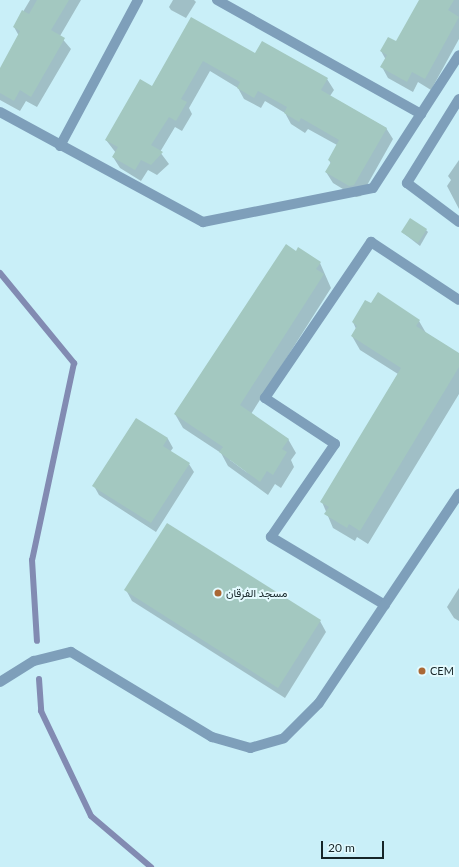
<!DOCTYPE html>
<meta charset="utf-8">
<style>
body{margin:0}
#map{position:relative;width:459px;height:867px;overflow:hidden;background:#c9eff8;font-family:Lato,Vazirmatn,sans-serif}
div>[style]{position:absolute}
[style*='--x']{left:calc(var(--x)*1px);top:calc(var(--y)*1px);width:calc(var(--w)*1px);rotate:calc(var(--a)*1deg)}
.shadow>*{inset:0;background:#0003}
.stream>*{height:6px;margin:-3px;padding:0 3px;transform-origin:3px;border-radius:3px;background:#828bb2}
.building>*{inset:0;background:#a3c8c0}
.minor>*{height:10px;margin:-5px;padding:0 5px;transform-origin:5px;border-radius:5px;background:#7e9fba}
.tertiary>*{height:10px;margin:-5px;padding:0 5px;transform-origin:5px;border-radius:5px;background:#7e9fba}
.dots>*{width:11px;height:11px;translate:-50% -50%;box-sizing:border-box;border:2px solid #e3fafe;border-radius:50%}
span{translate:-50% -50%;white-space:nowrap;text-align:center;line-height:1.15;-webkit-text-stroke:4px #e3fafe;paint-order:stroke}
.poi-label{font-size:11px;color:#162528}
.left{translate:0 -50%;text-align:left}
.scale{position:absolute;left:321px;top:841px;width:63px;height:18px;box-sizing:border-box;border:2px solid #162528;border-top:0;padding-left:5px;font-size:12px;line-height:14px;white-space:nowrap;color:#162528;-webkit-text-stroke:3px #e3fafe;paint-order:stroke}
</style>
<div id="map">
<div class="shadow">
<div style="clip-path:polygon(30px 0,81px 0,60px 36px,71px 49px,37px 107px,26px 101px,20px 111px,0 100px,0 70px,19px 36px,14px 27px)"></div>
<div style="clip-path:polygon(173px 0,194px 0,196px 2px,186px 18px,171px 10px,169px 7px)"></div>
<div style="clip-path:polygon(420px 0,459px 0,459px 39px,431px 90px,418px 82px,413px 92px,388px 78px,382px 67px,386px 60px,381px 51px,396px 43px)"></div>
<div style="clip-path:polygon(192px 19px,255px 55px,327px 79px,334px 90px,330px 96px,386px 128px,393px 139px,361px 196px,356px 197px,333px 183px,326px 172px,331px 164px,329px 160px,337px 145px,308px 129px,305px 133px,291px 124px,285px 113px,265px 101px,261px 108px,244px 99px,238px 88px,210px 71px,189px 108px,192px 114px,182px 131px,175px 127px,160px 152px,169px 164px,157px 175px,148px 170px,141px 181px,120px 168px,113px 157px,116px 153px,106px 140px,152px 87px)"></div>
<div style="clip-path:polygon(459px 160px,459px 209px,447px 186px,451px 180px,448px 176px)"></div>
<div style="clip-path:polygon(426px 230px,428px 232px,420px 246px,402px 232px)"></div>
<div style="clip-path:polygon(evenodd,296px 252px,320px 263px,331px 288px,251px 414px,288px 439px,296px 453px,291px 460px,294px 467px,281px 488px,275px 484px,268px 495px,228px 466px,221px 453px,183px 428px,175px 414px,296px 252px,230px 458px,249px 474px,230px 460px,230px 458px)"></div>
<div style="clip-path:polygon(419px 321px,426px 333px,459px 354px,459px 394px,368px 544px,357px 537px,355px 541px,333px 528px,322px 502px,398px 374px,360px 350px,352px 336px,356px 329px,353px 322px)"></div>
<div style="clip-path:polygon(136px 419px,168px 439px,173px 448px,170px 452px,189px 464px,194px 472px,156px 532px,99px 495px,94px 486px)"></div>
<div style="clip-path:polygon(459px 588px,459px 621px,454px 618px,447px 607px)"></div>
<div style="clip-path:polygon(126px 590px,320px 621px,326px 632px,285px 698px,132px 601px)"></div>
</div>
<div class="stream">
<div style="--x:0;--y:273;--w:117;--a:50.6"></div>
<div style="--x:74;--y:363;--w:201;--a:102"></div>
<div style="--x:32;--y:560;--w:81;--a:86.5"></div>
<div style="--x:39;--y:679;--w:32;--a:86"></div>
<div style="--x:41;--y:711;--w:116;--a:64.5"></div>
<div style="--x:91;--y:816;--w:79;--a:40.4"></div>
</div>
<div class="building">
<div style="clip-path:polygon(37px 0,69px 0,51px 30px,65px 38px,31px 97px,20px 90px,14px 101px,0 93px,0 68px,20px 31px,13px 27px,22px 10px,29px 14px)"></div>
<div style="clip-path:polygon(419px 0,454px 0,448px 10px,459px 17px,425px 79px,412px 72px,407px 82px,380px 67px,387px 55px,380px 51px,388px 37px,396px 41px)"></div>
<div style="clip-path:polygon(191px 17px,255px 53px,262px 41px,328px 78px,321px 90px,387px 128px,354px 185px,349px 186px,325px 172px,331px 162px,328px 160px,339px 140px,301px 118px,299px 122px,284px 113px,287px 107px,258px 91px,254px 98px,237px 88px,240px 82px,203px 61px,181px 99px,187px 102px,176px 121px,169px 117px,151px 145px,163px 152px,151px 165px,141px 160px,135px 170px,112px 157px,118px 147px,105px 140px,140px 79px,152px 86px)"></div>
<div style="clip-path:polygon(410px 218px,427px 229px,418px 243px,401px 232px)"></div>
<div style="clip-path:polygon(286px 244px,296px 251px,298px 247px,321px 262px,316px 269px,324px 274px,240px 405px,289px 439px,282px 449px,287px 452px,273px 475px,267px 471px,260px 482px,219px 452px,223px 447px,174px 414px)"></div>
<div style="clip-path:polygon(378px 292px,420px 320px,416px 326px,459px 353px,459px 367px,360px 531px,349px 524px,347px 528px,324px 514px,329px 507px,320px 502px,401px 368px,351px 336px,357px 326px,352px 322px,365px 300px,371px 303px)"></div>
<div style="clip-path:polygon(136px 418px,168px 438px,163px 446px,190px 463px,151px 523px,92px 486px)"></div>
<div style="clip-path:polygon(167px 523px,321px 620px,278px 688px,124px 590px)"></div>
</div>
<div class="minor">
<div style="--x:217;--y:0;--w:234;--a:29.2"></div>
<div style="--x:459;--y:99;--w:99;--a:121.8"></div>
<div style="--x:407;--y:183;--w:65;--a:36.9"></div>
<div style="--x:0;--y:112;--w:231;--a:28.5"></div>
<div style="--x:203;--y:222;--w:173;--a:-11.3"></div>
<div style="--x:373;--y:188;--w:158;--a:-57.1"></div>
<div style="--x:60;--y:146;--w:166;--a:-61.9"></div>
<div style="--x:385;--y:605;--w:133;--a:-149.2"></div>
<div style="--x:271;--y:537;--w:113;--a:-55.5"></div>
<div style="--x:335;--y:444;--w:84;--a:-146.7"></div>
<div style="--x:265;--y:398;--w:189;--a:-55.8"></div>
<div style="--x:371;--y:242;--w:105;--a:33.4"></div>
</div>
<div class="tertiary">
<div style="--x:0;--y:682;--w:40;--a:-32"></div>
<div style="--x:34;--y:661;--w:38;--a:-14"></div>
<div style="--x:71;--y:652;--w:165;--a:31.1"></div>
<div style="--x:212;--y:737;--w:40;--a:16"></div>
<div style="--x:250;--y:748;--w:35;--a:-16"></div>
<div style="--x:284;--y:738;--w:49;--a:-45"></div>
<div style="--x:319;--y:703;--w:252;--a:-56.2"></div>
</div>
<div class="dots">
<div style="left:218px;top:593px;background:#aa6835"></div>
<div style="left:422px;top:671px;background:#aa6835"></div>
</div>
<div class="poi-label">
<span class="left" style="left:226px;top:593px">مسجد الفرقان</span>
<span class="left" style="left:430px;top:671px">CEM</span>
</div>
<div class="scale">20 m</div>
</div>
